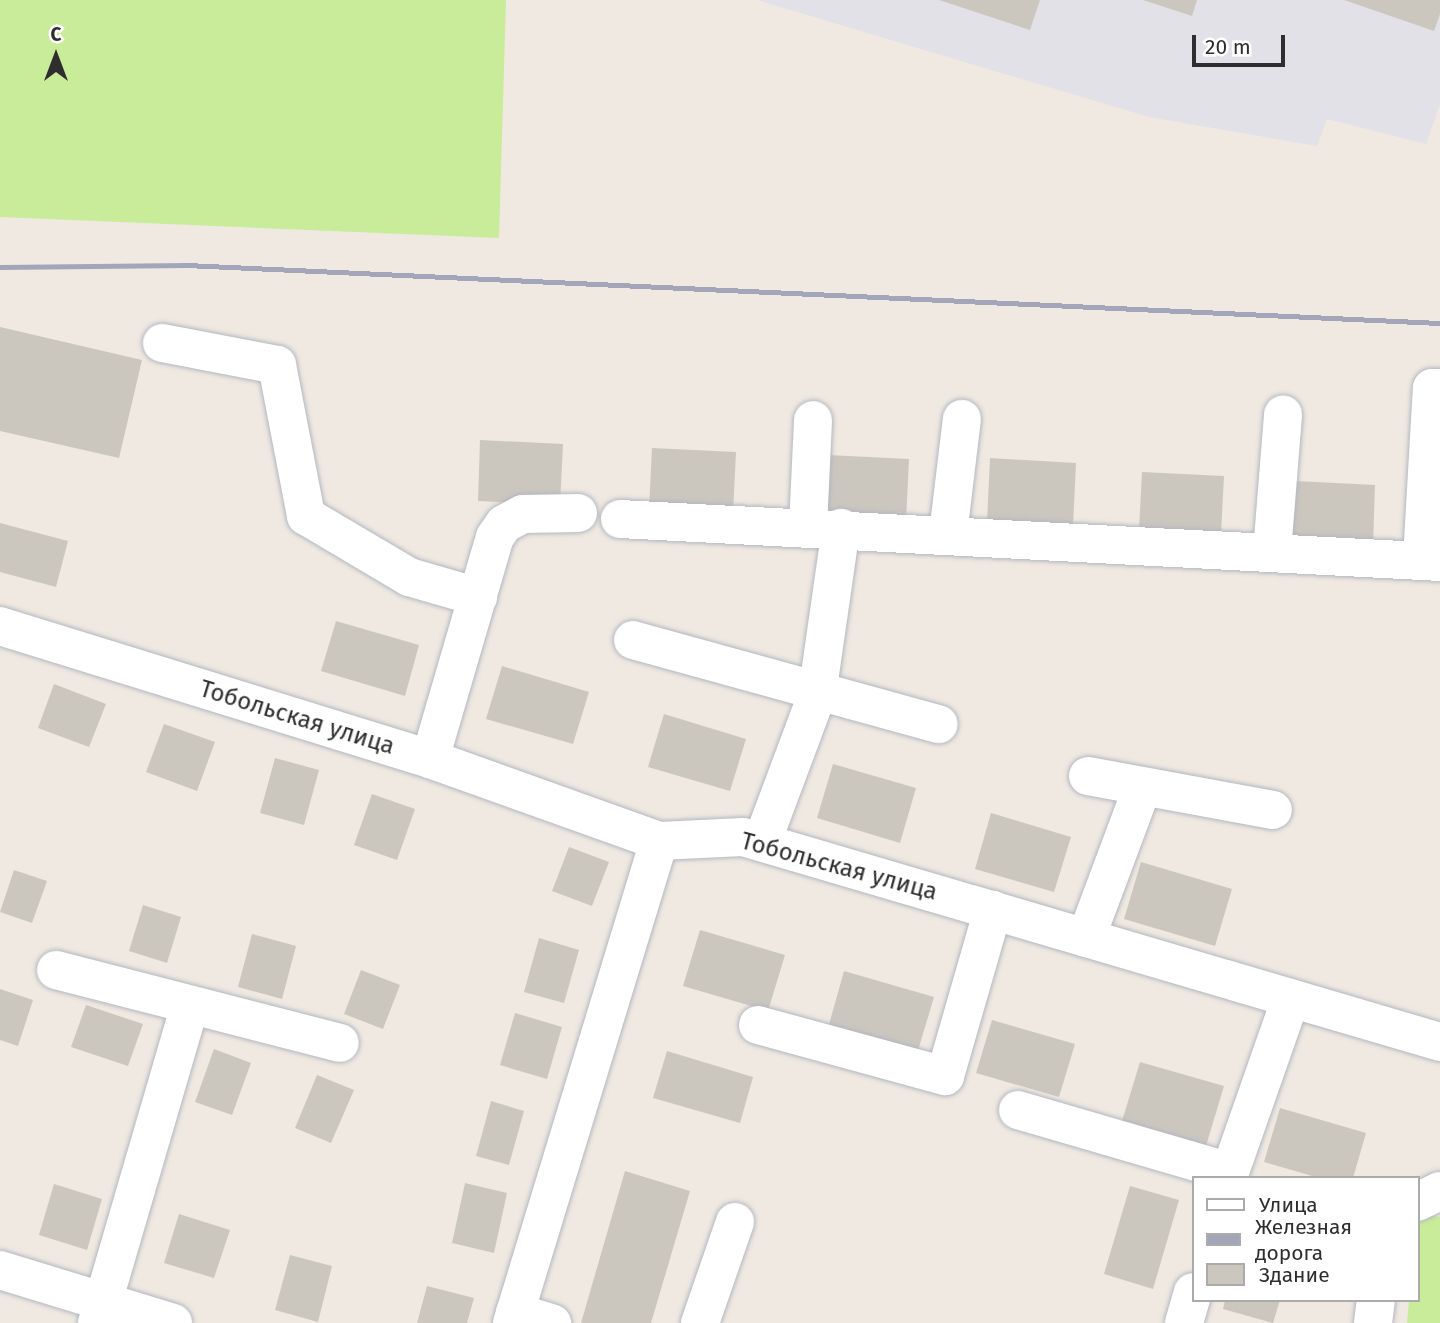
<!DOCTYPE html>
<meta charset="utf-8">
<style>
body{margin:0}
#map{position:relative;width:1440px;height:1323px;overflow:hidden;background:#efe9e1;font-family:"Fira Sans",sans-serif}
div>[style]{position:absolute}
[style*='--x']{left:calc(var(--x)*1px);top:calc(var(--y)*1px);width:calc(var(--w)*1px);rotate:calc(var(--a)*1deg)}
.industrial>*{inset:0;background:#e3e1e8}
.pitch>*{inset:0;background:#c9ec9a}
.building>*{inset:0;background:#cbc7bf}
.roads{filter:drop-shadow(0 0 2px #b4b7c1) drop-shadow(0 0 2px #b4b7c1)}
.minor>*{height:38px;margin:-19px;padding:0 19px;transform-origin:19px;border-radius:19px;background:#fff}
.rail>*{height:5px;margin:-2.5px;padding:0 2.5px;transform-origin:2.5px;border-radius:2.5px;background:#a3a6b8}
span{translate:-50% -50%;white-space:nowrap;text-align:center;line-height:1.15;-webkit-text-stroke:7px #fff;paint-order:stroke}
.street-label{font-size:24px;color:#2e2e2e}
.legend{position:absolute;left:1192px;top:1176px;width:228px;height:126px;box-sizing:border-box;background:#fff;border:2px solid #ababab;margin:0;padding:9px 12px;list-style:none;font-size:21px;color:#2e2e2e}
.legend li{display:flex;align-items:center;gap:14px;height:35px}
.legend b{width:35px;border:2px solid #ababab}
.north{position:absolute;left:21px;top:21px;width:70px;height:70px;-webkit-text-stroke:5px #fff;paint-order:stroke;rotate:0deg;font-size:19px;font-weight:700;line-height:28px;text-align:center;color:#2e2e2e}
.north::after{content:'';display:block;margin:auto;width:24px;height:32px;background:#2e2e2e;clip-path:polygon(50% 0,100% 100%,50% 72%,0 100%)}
.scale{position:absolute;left:1192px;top:35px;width:93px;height:32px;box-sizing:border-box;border:4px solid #2e2e2e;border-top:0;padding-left:9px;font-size:21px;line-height:24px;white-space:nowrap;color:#2e2e2e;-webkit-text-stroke:5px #fff;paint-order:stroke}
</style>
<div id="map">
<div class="industrial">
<div style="clip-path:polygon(757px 0,1440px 0,1440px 104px,1426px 144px,1327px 119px,1317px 146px,1149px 117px)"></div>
</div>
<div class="pitch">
<div style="clip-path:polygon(0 0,506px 0,499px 238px,0 217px)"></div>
<div style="clip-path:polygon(1417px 1214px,1440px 1217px,1440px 1323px,1407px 1323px,1409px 1300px,1417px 1300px)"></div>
</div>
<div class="building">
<div style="clip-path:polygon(939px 0,1040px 0,1030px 30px)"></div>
<div style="clip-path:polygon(1143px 0,1197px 0,1192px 16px)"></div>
<div style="clip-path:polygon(1344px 0,1440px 0,1440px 14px,1434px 31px)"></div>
<div style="clip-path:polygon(0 327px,142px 360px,119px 458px,0 431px)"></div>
<div style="clip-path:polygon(480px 440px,563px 444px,560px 505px,478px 501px)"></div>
<div style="clip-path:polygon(652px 448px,736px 452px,733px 513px,649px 509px)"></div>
<div style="clip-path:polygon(828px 455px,909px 459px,906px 522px,824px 518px)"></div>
<div style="clip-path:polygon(990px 458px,1076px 463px,1073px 526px,987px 522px)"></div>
<div style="clip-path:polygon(1142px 472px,1224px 476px,1221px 534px,1139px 530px)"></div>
<div style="clip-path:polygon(1296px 481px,1375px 485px,1373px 544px,1292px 540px)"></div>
<div style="clip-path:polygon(0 523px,68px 541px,56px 587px,0 572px)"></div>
<div style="clip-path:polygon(336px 621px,419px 645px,405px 696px,321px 671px)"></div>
<div style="clip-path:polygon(502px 666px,589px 692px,573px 744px,486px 719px)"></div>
<div style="clip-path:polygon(54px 684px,106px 704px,89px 747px,38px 728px)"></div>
<div style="clip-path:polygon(664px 714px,746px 739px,730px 791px,648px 767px)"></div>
<div style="clip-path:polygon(164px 724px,215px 742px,197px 791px,146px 772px)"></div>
<div style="clip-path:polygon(275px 758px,319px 770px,304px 825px,260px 813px)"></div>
<div style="clip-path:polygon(833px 764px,916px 788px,900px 843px,817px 818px)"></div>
<div style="clip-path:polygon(372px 794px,415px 809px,397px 860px,354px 845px)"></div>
<div style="clip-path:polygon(991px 813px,1071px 837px,1054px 892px,975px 869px)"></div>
<div style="clip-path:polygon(569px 847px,609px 862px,592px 906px,552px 891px)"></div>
<div style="clip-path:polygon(1141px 862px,1232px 889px,1215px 946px,1124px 919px)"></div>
<div style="clip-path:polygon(14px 870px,47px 881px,32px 923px,0 912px)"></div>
<div style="clip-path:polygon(143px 905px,181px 917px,167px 963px,129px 951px)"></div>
<div style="clip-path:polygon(700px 930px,785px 955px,768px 1011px,683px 986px)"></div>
<div style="clip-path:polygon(252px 934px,296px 946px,282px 999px,238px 987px)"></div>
<div style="clip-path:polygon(539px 938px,579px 950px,564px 1003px,524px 992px)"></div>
<div style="clip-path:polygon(361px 970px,400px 985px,383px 1029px,344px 1014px)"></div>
<div style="clip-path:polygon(844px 971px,934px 997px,917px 1054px,828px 1028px)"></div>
<div style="clip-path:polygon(0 989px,33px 1000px,18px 1046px,0 1040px)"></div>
<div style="clip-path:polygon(86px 1005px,143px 1024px,128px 1066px,71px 1047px)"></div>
<div style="clip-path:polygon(515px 1013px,562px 1027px,547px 1079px,500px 1065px)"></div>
<div style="clip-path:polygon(992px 1020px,1075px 1044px,1059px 1097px,976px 1073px)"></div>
<div style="clip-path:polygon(214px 1049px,251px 1063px,232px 1115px,195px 1102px)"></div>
<div style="clip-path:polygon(667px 1051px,753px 1077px,740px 1123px,653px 1098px)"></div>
<div style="clip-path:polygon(1140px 1062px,1224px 1086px,1206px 1146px,1122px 1121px)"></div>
<div style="clip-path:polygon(317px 1075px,354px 1090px,331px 1143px,295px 1128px)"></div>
<div style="clip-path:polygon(491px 1101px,524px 1111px,509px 1165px,476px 1156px)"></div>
<div style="clip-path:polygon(1280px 1108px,1366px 1133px,1353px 1178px,1319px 1178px,1264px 1162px)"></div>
<div style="clip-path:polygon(625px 1171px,690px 1191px,651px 1323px,581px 1323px)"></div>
<div style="clip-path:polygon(465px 1183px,507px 1193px,494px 1253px,452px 1243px)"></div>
<div style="clip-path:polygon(54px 1184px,102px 1199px,87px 1250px,39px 1235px)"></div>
<div style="clip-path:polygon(1130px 1186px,1179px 1200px,1153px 1289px,1104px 1274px)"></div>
<div style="clip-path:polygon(179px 1214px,230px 1230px,214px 1278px,164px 1263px)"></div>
<div style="clip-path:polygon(290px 1255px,332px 1266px,318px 1322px,275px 1310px)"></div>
<div style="clip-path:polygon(427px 1286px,474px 1298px,467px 1323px,417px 1323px)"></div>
<div style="clip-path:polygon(1225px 1300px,1280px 1300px,1273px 1323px,1223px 1309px)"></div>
</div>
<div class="roads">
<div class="minor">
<div style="--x:162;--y:343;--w:117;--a:10.8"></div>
<div style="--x:277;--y:365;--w:154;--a:79.1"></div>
<div style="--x:306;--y:516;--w:120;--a:30.6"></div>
<div style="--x:409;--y:577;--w:72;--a:16.2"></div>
<div style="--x:620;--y:519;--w:821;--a:3"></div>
<div style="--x:808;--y:527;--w:107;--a:-87.3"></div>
<div style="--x:948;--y:534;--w:116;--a:-83.1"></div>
<div style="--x:1272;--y:552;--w:138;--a:-85.4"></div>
<div style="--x:1422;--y:559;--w:171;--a:-86.7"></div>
<div style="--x:1432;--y:388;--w:8;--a:0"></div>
<div style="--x:0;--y:626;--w:450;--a:17.2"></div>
<div style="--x:430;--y:759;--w:243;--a:19.7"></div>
<div style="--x:659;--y:841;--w:84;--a:-2.7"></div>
<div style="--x:743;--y:837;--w:727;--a:16.39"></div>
<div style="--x:633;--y:640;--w:317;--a:15.4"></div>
<div style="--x:430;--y:759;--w:231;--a:-73.7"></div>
<div style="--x:495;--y:537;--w:16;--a:-55"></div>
<div style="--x:504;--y:524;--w:21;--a:-28"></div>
<div style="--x:523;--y:514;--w:55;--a:-1"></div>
<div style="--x:1088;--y:776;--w:188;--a:10.4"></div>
<div style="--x:762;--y:842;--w:157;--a:-69.5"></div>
<div style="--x:817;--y:695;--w:169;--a:-81.8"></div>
<div style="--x:1086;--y:938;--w:160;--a:-69.5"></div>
<div style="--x:56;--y:970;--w:293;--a:14.4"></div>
<div style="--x:758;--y:1025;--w:194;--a:15.3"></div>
<div style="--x:945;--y:1076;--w:173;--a:-73.9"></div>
<div style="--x:1018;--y:1110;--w:221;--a:16.3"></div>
<div style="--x:1230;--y:1172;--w:184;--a:-70.7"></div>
<div style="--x:1417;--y:1202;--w:25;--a:-26"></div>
<div style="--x:0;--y:1270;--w:181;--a:17"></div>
<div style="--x:515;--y:1312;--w:39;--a:17"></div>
<div style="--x:97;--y:1323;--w:331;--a:-73.7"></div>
<div style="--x:512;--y:1323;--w:504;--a:-73.04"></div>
<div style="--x:700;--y:1323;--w:107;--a:-70.9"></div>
<div style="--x:1184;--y:1323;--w:32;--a:-74"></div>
<div style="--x:1373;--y:1323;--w:23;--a:-83"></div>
</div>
</div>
<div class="rail">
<div style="--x:0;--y:267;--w:186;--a:-0.6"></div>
<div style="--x:186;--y:265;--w:1255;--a:2.65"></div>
</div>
<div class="street-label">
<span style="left:297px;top:718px;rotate:17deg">Тобольская улица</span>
<span style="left:839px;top:867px;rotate:15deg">Тобольская улица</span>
</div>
<ul class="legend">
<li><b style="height:9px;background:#fff"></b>Улица</li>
<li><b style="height:9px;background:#a3a6b8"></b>Железная дорога</li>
<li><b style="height:19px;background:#cbc7bf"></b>Здание</li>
</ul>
<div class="north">С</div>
<div class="scale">20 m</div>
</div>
